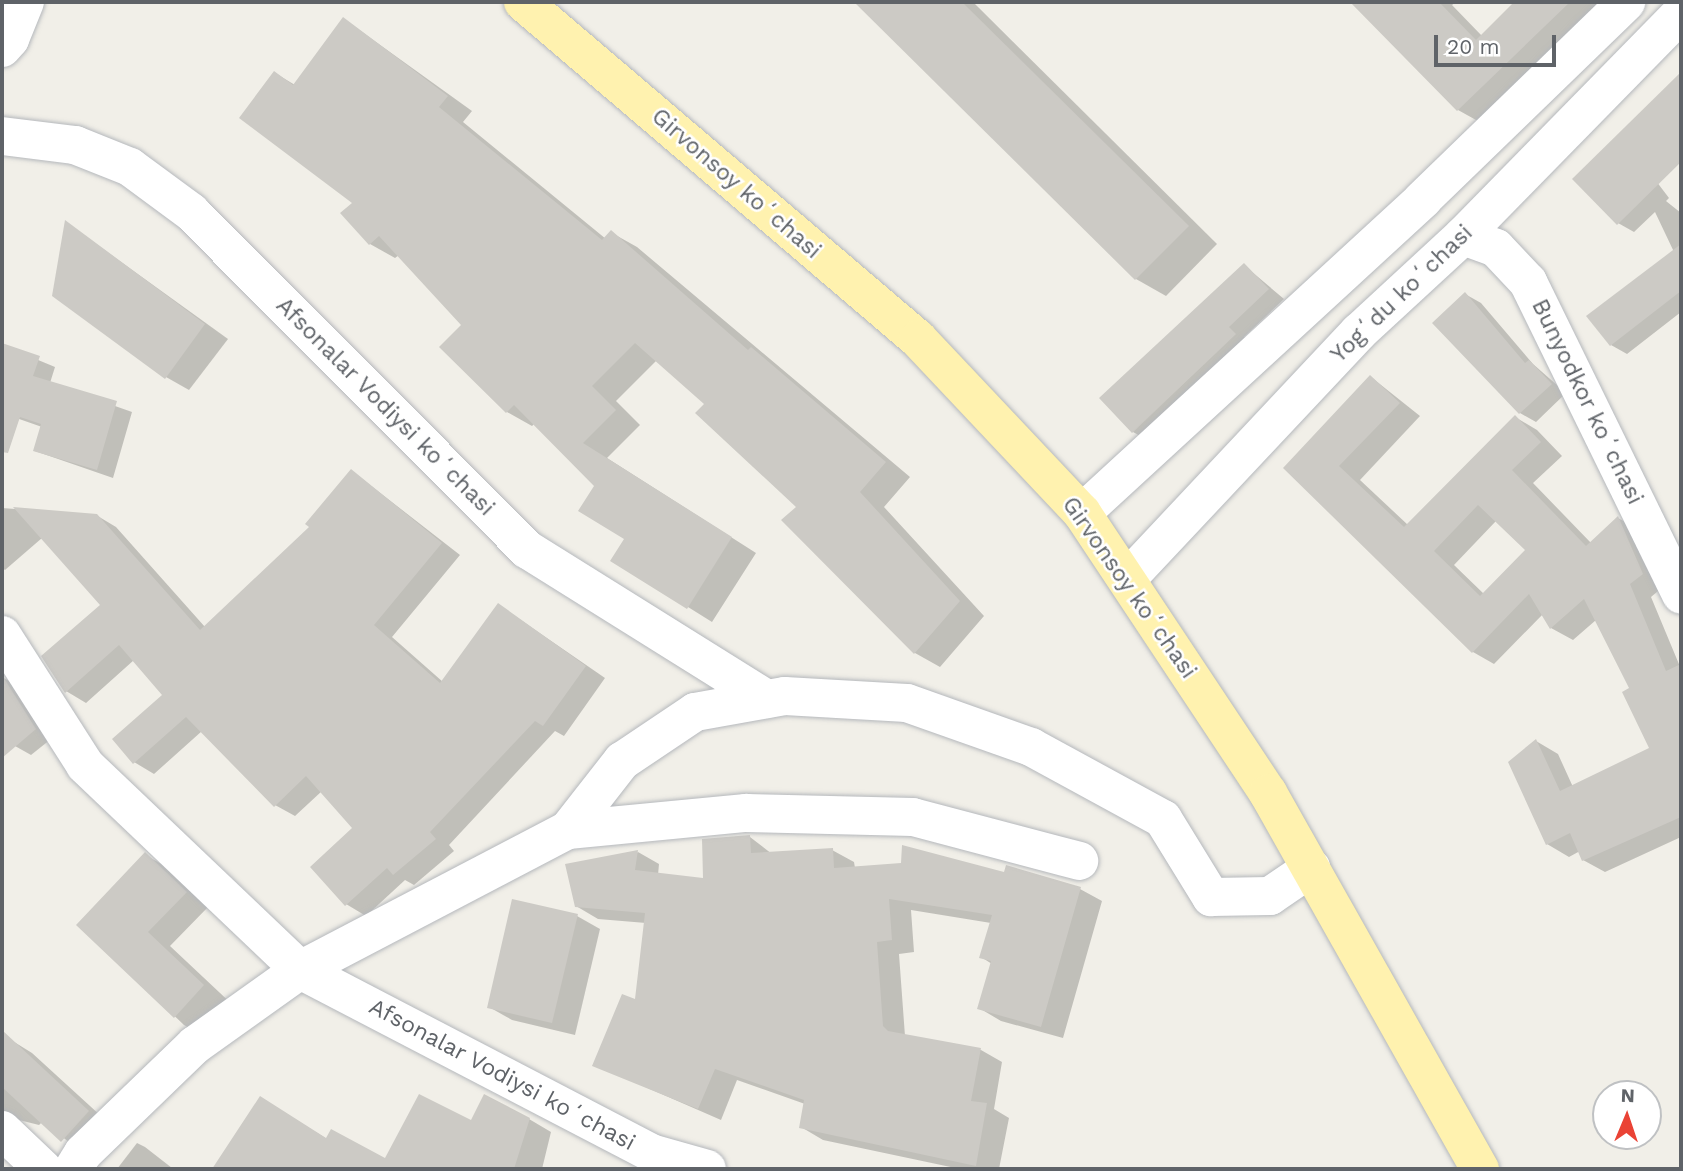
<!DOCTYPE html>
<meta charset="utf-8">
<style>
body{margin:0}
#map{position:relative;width:1683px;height:1171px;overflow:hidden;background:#f1efe8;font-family:"Work Sans",sans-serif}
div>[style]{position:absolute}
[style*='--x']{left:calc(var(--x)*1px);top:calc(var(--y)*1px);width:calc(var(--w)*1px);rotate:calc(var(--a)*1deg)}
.shadow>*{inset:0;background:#0003}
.building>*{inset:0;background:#cccac5}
.roads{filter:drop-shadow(0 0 2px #b5b8bc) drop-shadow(0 0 2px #b5b8bc)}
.minor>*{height:38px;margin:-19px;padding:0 19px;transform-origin:19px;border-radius:19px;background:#fff}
.primary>*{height:38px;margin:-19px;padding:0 19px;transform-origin:19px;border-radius:19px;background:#fff2af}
span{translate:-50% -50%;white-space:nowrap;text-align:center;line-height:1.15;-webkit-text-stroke:5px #fff;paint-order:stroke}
.street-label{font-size:23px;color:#5f6368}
.frame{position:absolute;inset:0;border:4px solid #5f6368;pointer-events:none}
.north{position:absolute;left:1592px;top:1080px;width:70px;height:70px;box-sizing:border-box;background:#fff;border:2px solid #bfc1c3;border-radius:50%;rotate:2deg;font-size:19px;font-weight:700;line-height:28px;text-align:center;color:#5f6368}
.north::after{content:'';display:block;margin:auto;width:24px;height:32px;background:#ea4335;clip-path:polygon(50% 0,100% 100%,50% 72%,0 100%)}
.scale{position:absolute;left:1434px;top:35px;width:122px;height:32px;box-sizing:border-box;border:4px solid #5f6368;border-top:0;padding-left:9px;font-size:21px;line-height:24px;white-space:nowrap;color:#5f6368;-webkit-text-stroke:5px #fff;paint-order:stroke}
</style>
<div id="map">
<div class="shadow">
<div style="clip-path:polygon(857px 2px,973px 2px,1217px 244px,1166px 296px,1136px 279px)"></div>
<div style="clip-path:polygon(1353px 2px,1456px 2px,1452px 5px,1482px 36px,1517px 2px,1613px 2px,1485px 125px,1458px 110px)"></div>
<div style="clip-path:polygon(344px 19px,472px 111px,463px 122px,606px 239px,612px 233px,637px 247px,910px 477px,884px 507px,984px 616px,940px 667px,915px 653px,798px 507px,706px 404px,657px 360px,616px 401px,640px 425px,607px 458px,756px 553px,712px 622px,688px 607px,597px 486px,535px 423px,532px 426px,507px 412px,463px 325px,399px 255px,395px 258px,370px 244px,355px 202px,275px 73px,295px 85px)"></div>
<div style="clip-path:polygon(1631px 148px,1669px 198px,1666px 201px,1681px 213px,1681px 312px,1627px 354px,1611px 345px,1674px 252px,1655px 212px,1634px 232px,1618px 223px)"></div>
<div style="clip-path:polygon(67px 223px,228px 339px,189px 390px,166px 377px)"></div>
<div style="clip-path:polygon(1245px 266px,1284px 299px,1244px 337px,1251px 344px,1149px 441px,1133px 432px,1102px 398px)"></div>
<div style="clip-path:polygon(1465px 294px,1481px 303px,1533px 364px,1566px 393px,1536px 422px,1520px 413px)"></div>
<div style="clip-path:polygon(2px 345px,55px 367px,50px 383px,132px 412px,113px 478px,35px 451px,42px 427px,2px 413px)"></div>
<div style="clip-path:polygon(evenodd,1371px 377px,1420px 416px,1360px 480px,1408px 525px,1515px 417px,1537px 430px,1562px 456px,1533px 483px,1592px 544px,1618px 518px,1640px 530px,1664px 586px,1651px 597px,1681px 669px,1681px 837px,1605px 872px,1583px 860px,1580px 851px,1569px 857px,1547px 844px,1536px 741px,1558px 754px,1573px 787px,1651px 749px,1632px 689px,1596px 620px,1573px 640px,1551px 628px,1543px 614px,1494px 664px,1473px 652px,1286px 468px,1371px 377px,1496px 521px,1527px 550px,1484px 594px,1454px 565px,1496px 521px)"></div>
<div style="clip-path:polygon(352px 471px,460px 555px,392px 637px,443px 682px,499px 605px,605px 678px,564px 736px,555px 731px,449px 845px,454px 851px,414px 885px,405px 880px,366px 916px,346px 904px,355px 829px,322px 791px,295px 816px,275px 805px,202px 731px,154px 774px,134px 762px,165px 695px,134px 660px,86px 703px,66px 691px,102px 606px,42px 538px,5px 570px,2px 568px,2px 508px,96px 515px,116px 527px,205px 627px,312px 527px)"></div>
<div style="clip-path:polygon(2px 677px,18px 686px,51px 739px,31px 755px,15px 746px,2px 729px)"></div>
<div style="clip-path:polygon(750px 837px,772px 854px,832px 850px,854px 862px,855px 868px,1005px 874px,1080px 889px,1102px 901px,1063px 1038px,1001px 1021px,979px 1008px,992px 964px,981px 957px,991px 923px,911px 910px,914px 952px,899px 954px,905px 1036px,981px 1050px,1002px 1062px,994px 1109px,1009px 1118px,999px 1169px,960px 1169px,823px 1140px,801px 1127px,805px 1104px,737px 1080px,721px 1120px,595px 1065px,636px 1002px,646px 923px,598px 919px,576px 906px,638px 852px,659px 864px,658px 875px,705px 880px)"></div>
<div style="clip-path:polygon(145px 855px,169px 868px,209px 906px,170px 946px,236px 1008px,207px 1038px,184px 1025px,79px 925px)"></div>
<div style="clip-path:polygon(577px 916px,600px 929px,575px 1035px,512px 1020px,489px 1007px)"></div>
<div style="clip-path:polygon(11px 1040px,32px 1053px,113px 1127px,84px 1153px,42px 1122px,39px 1125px,19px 1120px,2px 1139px,2px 1050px)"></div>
<div style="clip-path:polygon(260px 1098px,327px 1139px,386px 1161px,471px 1122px,529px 1119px,551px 1132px,542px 1169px,433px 1169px,422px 1163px,425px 1169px,214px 1169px)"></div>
<div style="clip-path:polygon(137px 1143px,145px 1147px,172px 1168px,117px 1169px)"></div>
</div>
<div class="building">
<div style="clip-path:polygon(854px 2px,962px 2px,1189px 226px,1135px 280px)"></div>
<div style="clip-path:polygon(1350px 2px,1439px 2px,1476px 40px,1514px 2px,1570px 2px,1457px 111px)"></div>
<div style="clip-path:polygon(343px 17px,448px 96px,439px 107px,602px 240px,611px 230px,748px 350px,751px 347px,886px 462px,860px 492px,960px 601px,914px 654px,781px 520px,796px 507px,695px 413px,704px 404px,635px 343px,592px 386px,616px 410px,583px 443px,732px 537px,687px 609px,610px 561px,624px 539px,578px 511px,594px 486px,514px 405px,506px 413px,439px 347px,461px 325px,379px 236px,369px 245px,340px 213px,352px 203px,239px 118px,274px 71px,293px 85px)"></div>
<div style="clip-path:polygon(1681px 72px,1681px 162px,1617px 225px,1572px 179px)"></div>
<div style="clip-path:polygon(65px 220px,205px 324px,165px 379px,52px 296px)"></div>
<div style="clip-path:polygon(1681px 244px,1681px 291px,1610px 346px,1586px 316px)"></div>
<div style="clip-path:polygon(1244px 263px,1269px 289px,1229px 327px,1236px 334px,1132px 433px,1099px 398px)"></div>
<div style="clip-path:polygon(1465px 292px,1525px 363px,1529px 360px,1552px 384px,1519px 414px,1432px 323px)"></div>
<div style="clip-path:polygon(2px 343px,40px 356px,33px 376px,117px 401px,97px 470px,33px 451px,41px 424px,20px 417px,8px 453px,2px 452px)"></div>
<div style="clip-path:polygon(evenodd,1370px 375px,1400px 403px,1339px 466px,1404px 527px,1515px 415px,1541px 442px,1512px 470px,1586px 546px,1618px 516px,1643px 574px,1630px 584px,1666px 671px,1681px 664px,1681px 817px,1582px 861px,1570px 833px,1546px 845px,1508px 762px,1536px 739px,1560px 791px,1649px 748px,1622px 692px,1629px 688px,1584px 599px,1550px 629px,1529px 594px,1472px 653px,1283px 468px,1370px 375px,1478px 505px,1525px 550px,1480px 596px,1434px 551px,1478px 505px)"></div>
<div style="clip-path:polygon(351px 469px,442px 543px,374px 625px,440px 683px,498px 603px,586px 666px,543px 726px,535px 721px,430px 832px,436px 839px,393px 875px,387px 868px,345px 906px,310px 867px,352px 828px,306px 776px,274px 807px,186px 717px,133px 764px,112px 739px,162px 695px,119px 645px,65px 693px,41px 656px,100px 605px,13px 507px,97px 514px,200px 630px,309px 527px,305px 524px)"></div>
<div style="clip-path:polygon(2px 675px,36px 729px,2px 758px)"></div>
<div style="clip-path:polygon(750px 835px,751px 853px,833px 848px,834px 868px,901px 863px,902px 845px,1004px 872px,1006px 865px,1081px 887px,1041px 1027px,977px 1009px,991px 961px,979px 958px,992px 915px,889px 899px,892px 940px,877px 942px,883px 1026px,888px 1031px,981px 1048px,971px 1101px,987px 1103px,976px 1166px,799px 1128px,804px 1100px,715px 1069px,698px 1109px,592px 1066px,622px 994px,635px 999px,645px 913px,575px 907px,565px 864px,638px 850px,635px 870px,703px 878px,702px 839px)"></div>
<div style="clip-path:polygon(145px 852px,187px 892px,148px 932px,204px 985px,174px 1018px,76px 925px)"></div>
<div style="clip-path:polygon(512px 899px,578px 914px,552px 1023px,487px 1008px)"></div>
<div style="clip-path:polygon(2px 1030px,89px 1111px,61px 1142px,2px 1087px)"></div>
<div style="clip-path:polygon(419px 1094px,471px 1120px,484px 1094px,530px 1118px,514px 1169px,212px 1169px,260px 1096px,326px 1138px,331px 1129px,385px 1158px)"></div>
</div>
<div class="roads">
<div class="minor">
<div style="--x:2;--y:48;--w:12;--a:-48"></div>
<div style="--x:10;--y:39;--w:40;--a:-68"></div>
<div style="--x:2;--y:136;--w:74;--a:7"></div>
<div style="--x:75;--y:145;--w:59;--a:21.8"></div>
<div style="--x:130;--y:167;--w:76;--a:36.4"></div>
<div style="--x:191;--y:212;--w:477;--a:45.1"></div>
<div style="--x:528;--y:550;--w:281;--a:32"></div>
<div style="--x:1463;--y:236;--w:35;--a:20"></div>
<div style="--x:1496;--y:248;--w:47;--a:46.7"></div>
<div style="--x:1528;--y:282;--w:348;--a:63.9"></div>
<div style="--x:1082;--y:513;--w:464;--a:-42.6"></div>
<div style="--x:1423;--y:199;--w:283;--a:-44.1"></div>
<div style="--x:1127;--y:579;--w:339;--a:-46.8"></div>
<div style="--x:1359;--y:332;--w:142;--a:-42.7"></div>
<div style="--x:1463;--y:236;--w:312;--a:-45.6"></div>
<div style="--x:2;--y:635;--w:154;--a:57.4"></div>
<div style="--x:85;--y:765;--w:297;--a:43.6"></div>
<div style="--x:300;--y:970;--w:399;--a:27.5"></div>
<div style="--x:654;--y:1154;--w:55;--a:15.8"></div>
<div style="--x:568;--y:830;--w:179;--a:-5.5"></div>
<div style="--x:746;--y:813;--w:167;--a:1.4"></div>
<div style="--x:913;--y:817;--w:172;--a:14.8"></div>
<div style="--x:2;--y:1130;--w:57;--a:43.6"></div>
<div style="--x:73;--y:1169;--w:19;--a:-58"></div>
<div style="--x:83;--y:1153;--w:156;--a:-44"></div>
<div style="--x:195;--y:1045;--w:129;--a:-35.5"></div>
<div style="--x:300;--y:970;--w:302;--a:-27.6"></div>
<div style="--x:568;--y:830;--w:88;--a:-52"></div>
<div style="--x:622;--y:761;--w:88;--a:-33.9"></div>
<div style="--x:695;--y:712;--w:91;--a:-10.1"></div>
<div style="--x:785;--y:696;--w:122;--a:3.3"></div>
<div style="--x:907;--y:703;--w:132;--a:19.5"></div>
<div style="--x:1031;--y:747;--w:150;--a:28.6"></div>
<div style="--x:1163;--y:819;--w:92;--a:58.4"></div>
<div style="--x:1211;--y:897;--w:59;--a:-1"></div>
<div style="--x:1270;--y:896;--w:50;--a:-34.3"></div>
</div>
<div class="primary">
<div style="--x:523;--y:2;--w:519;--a:40.47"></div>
<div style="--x:918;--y:339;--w:239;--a:46.7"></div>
<div style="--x:1082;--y:513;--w:336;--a:56.4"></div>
<div style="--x:1268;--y:793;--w:432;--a:60.6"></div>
</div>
</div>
<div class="street-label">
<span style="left:736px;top:184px;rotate:41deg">Girvonsoy koʻchasi</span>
<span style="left:1402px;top:294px;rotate:-44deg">Yogʻdu koʻchasi</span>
<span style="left:1587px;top:402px;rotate:64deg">Bunyodkor koʻchasi</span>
<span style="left:385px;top:407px;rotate:45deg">Afsonalar Vodiysi koʻchasi</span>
<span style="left:1129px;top:588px;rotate:55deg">Girvonsoy koʻchasi</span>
<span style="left:502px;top:1075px;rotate:28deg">Afsonalar Vodiysi koʻchasi</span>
</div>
<div class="frame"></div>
<div class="north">N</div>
<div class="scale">20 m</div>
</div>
